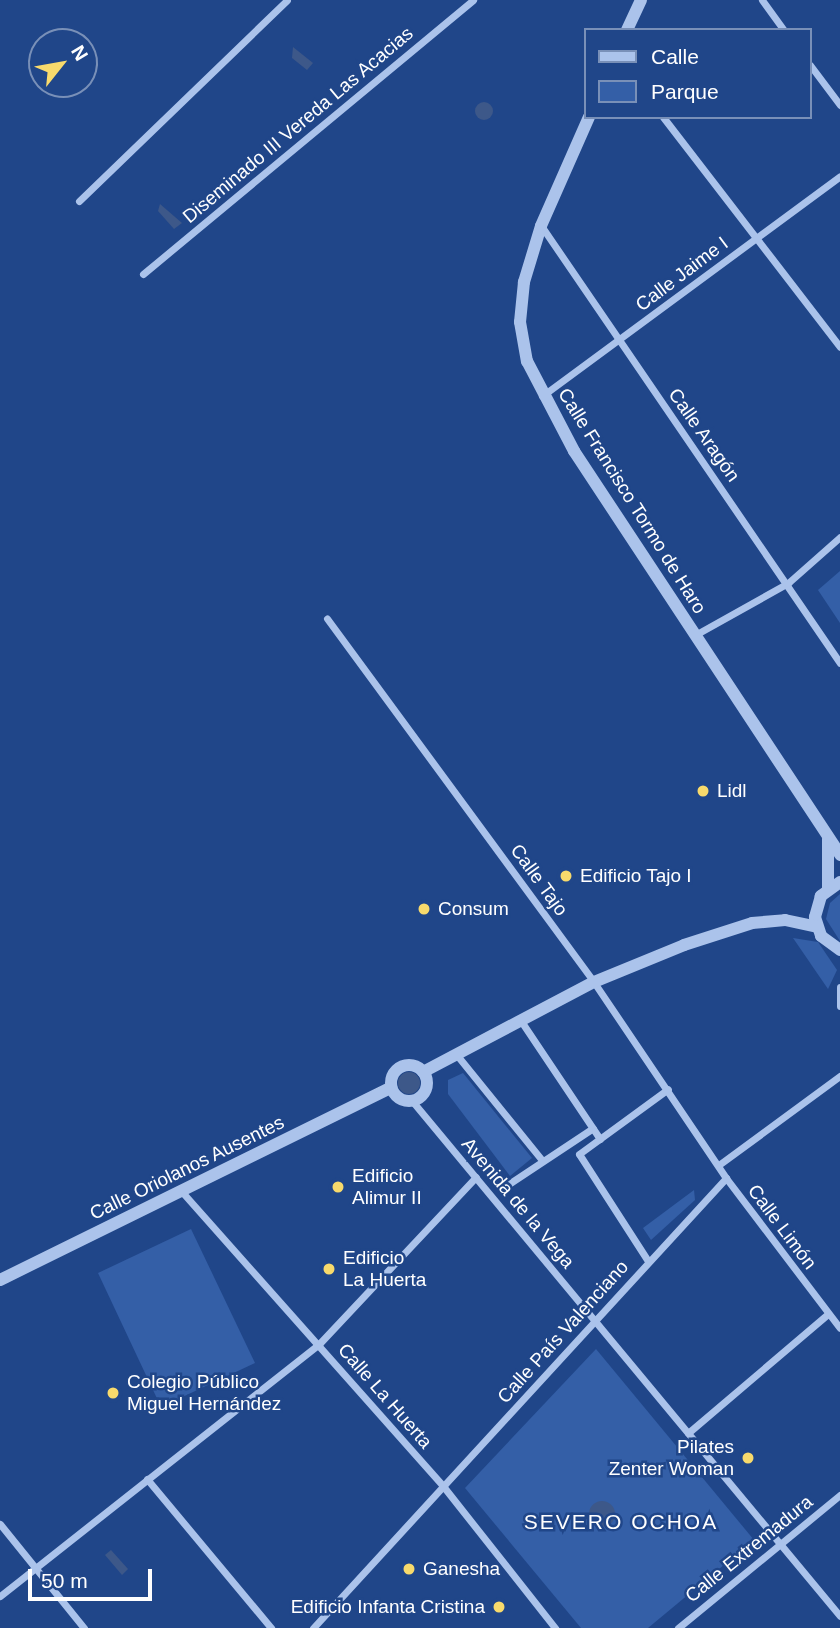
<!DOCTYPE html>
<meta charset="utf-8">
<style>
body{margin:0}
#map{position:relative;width:840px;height:1628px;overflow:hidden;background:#204689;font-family:Arial,sans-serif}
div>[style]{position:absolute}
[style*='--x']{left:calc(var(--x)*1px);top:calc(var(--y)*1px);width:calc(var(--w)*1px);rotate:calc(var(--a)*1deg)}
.green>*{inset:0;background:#345fa7}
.water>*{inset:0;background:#3d5889}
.round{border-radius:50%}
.minor>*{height:7px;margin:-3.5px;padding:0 3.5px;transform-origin:3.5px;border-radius:3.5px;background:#abc3eb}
.tertiary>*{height:12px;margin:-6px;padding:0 6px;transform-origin:6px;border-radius:6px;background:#abc3eb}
.tertiary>.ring{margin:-6px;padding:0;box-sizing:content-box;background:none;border:12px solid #abc3eb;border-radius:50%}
.dots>*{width:19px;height:19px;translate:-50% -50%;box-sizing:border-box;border:4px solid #204689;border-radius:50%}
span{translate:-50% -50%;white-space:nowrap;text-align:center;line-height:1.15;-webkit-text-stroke:5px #204689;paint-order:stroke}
.street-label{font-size:19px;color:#fff}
.poi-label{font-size:19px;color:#fff}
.left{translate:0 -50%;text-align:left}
.right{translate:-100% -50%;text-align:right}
.neighbourhood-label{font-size:21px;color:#fff;letter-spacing:2px}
.legend{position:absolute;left:584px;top:28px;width:228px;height:91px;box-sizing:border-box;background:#204689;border:2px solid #7990b8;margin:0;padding:9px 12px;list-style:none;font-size:21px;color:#fff}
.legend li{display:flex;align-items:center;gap:14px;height:35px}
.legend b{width:35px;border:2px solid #7990b8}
.north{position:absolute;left:28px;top:28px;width:70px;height:70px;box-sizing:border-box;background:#204689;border:2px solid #7990b8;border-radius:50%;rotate:59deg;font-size:19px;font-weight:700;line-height:28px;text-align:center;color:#fff}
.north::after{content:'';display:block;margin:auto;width:24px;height:32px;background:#f8da6c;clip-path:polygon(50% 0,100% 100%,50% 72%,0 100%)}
.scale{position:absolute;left:28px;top:1569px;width:124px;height:32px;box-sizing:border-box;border:4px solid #fff;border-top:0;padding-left:9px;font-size:21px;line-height:24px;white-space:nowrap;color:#fff;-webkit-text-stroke:5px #204689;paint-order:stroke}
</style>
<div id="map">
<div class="green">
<div style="clip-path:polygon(840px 571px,840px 623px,818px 590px)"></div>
<div style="clip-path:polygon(840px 894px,840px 941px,826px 919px,830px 903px)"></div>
<div style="clip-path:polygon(793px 938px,818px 942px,837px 970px,828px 989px)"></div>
<div style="clip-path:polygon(463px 1073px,532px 1158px,510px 1176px,448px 1094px,448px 1080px)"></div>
<div style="clip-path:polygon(694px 1190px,695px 1200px,651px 1240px,643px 1228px)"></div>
<div style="clip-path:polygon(191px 1229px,255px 1363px,161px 1407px,98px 1273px)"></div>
<div style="clip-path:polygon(596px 1349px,754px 1540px,648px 1628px,581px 1628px,465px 1488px)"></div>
</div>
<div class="water">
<div style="clip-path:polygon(293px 47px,313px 63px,307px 70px,292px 58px)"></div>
<div class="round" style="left:475px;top:102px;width:18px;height:18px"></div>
<div style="clip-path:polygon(160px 204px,182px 223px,174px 229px,158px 211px)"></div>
<div class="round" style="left:398px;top:1072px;width:22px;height:22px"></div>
<div class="round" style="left:589px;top:1501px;width:26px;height:26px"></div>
<div style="clip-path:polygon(111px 1550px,128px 1569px,122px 1575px,105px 1555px)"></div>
</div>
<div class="minor">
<div style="--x:762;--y:0;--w:37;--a:54"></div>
<div style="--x:810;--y:65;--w:50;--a:53.1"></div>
<div style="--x:663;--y:117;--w:290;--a:52.4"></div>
<div style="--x:79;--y:201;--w:289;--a:-44"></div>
<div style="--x:542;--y:227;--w:528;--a:55.65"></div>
<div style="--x:143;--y:274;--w:429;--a:-39.7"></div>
<div style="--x:542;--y:396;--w:370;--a:-36.4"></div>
<div style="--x:695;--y:635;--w:107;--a:-29.2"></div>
<div style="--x:788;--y:583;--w:69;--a:-41.5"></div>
<div style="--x:840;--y:987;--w:19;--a:90"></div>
<div style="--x:521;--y:1021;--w:142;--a:56.2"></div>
<div style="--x:456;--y:1054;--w:135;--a:51"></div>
<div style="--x:413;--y:1102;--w:668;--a:50.28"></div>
<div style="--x:720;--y:1164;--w:149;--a:-36.3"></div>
<div style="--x:726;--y:1178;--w:188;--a:52.8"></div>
<div style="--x:501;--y:1189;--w:110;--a:-33.5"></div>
<div style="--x:183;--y:1193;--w:392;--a:48.4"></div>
<div style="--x:443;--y:1486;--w:181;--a:51.7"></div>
<div style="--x:648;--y:1261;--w:127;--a:-122.8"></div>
<div style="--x:579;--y:1154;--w:110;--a:-36.1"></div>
<div style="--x:688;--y:1433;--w:184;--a:-40.4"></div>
<div style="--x:147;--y:1479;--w:194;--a:50.2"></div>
<div style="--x:0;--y:1524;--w:134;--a:51.1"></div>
<div style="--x:0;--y:1596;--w:407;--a:-38.3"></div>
<div style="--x:319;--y:1344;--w:229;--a:-46.8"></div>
<div style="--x:313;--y:1628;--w:611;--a:-47.45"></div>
<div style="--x:726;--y:1178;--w:236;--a:-124"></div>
<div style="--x:594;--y:982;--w:451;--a:-126.3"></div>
<div style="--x:678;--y:1628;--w:210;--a:-39.4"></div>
</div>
<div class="tertiary">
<div style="--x:627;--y:30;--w:33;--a:-65"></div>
<div style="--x:589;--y:117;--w:119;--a:113.8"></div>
<div style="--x:541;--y:226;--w:59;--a:106.9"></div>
<div style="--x:524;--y:282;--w:40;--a:95.7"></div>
<div style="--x:520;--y:322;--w:40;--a:80"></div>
<div style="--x:527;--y:361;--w:102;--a:62.4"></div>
<div style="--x:574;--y:451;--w:484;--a:56.6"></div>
<div style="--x:828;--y:839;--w:49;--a:90"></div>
<div style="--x:840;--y:882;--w:24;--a:144"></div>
<div style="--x:821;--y:896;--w:22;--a:106"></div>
<div style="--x:815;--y:917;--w:20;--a:72"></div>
<div style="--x:821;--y:936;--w:24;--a:36"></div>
<div class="ring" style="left:391px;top:1065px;width:24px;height:24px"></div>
<div style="--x:423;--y:1072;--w:193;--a:-27.8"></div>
<div style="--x:594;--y:982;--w:97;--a:-22.3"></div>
<div style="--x:684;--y:945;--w:71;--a:-17.9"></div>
<div style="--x:752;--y:923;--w:33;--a:-5"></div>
<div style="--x:785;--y:920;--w:33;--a:12"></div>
<div style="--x:0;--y:1280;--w:436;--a:-26.2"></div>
</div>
<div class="dots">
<div style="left:703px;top:791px;background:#f8da6c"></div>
<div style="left:566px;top:876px;background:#f8da6c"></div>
<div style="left:424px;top:909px;background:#f8da6c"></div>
<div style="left:338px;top:1187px;background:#f8da6c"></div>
<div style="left:329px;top:1269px;background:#f8da6c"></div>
<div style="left:113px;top:1393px;background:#f8da6c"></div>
<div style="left:748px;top:1458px;background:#f8da6c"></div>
<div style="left:409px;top:1569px;background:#f8da6c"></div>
<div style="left:499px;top:1607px;background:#f8da6c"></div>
</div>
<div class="street-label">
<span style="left:298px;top:125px;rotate:-40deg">Diseminado III Vereda Las Acacias</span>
<span style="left:682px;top:274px;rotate:-37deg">Calle Jaime I</span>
<span style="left:704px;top:435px;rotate:55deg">Calle Aragón</span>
<span style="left:632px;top:501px;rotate:58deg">Calle Francisco Tormo de Haro</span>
<span style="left:539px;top:880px;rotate:54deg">Calle Tajo</span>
<span style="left:187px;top:1168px;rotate:-26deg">Calle Oriolanos Ausentes</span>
<span style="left:518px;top:1203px;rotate:50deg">Avenida de la Vega</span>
<span style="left:782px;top:1227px;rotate:53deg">Calle Limón</span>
<span style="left:563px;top:1332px;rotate:-48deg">Calle País Valenciano</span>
<span style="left:385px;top:1396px;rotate:49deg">Calle La Huerta</span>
<span style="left:749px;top:1549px;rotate:-39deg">Calle Extremadura</span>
</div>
<div class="poi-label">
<span class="left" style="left:717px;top:791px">Lidl</span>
<span class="left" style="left:580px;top:876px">Edificio Tajo I</span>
<span class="left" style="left:438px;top:909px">Consum</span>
<span class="left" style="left:352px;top:1187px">Edificio<br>Alimur II</span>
<span class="left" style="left:343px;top:1269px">Edificio<br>La Huerta</span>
<span class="left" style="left:127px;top:1393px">Colegio Público<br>Miguel Hernández</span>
<span class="right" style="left:734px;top:1458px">Pilates<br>Zenter Woman</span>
<span class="left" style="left:423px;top:1569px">Ganesha</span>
<span class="right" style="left:485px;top:1607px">Edificio Infanta Cristina</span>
</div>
<div class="neighbourhood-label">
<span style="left:621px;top:1522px">SEVERO OCHOA</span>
</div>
<ul class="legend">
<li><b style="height:9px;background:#abc3eb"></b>Calle</li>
<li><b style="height:19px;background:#345fa7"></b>Parque</li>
</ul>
<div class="north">N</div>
<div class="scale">50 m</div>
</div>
